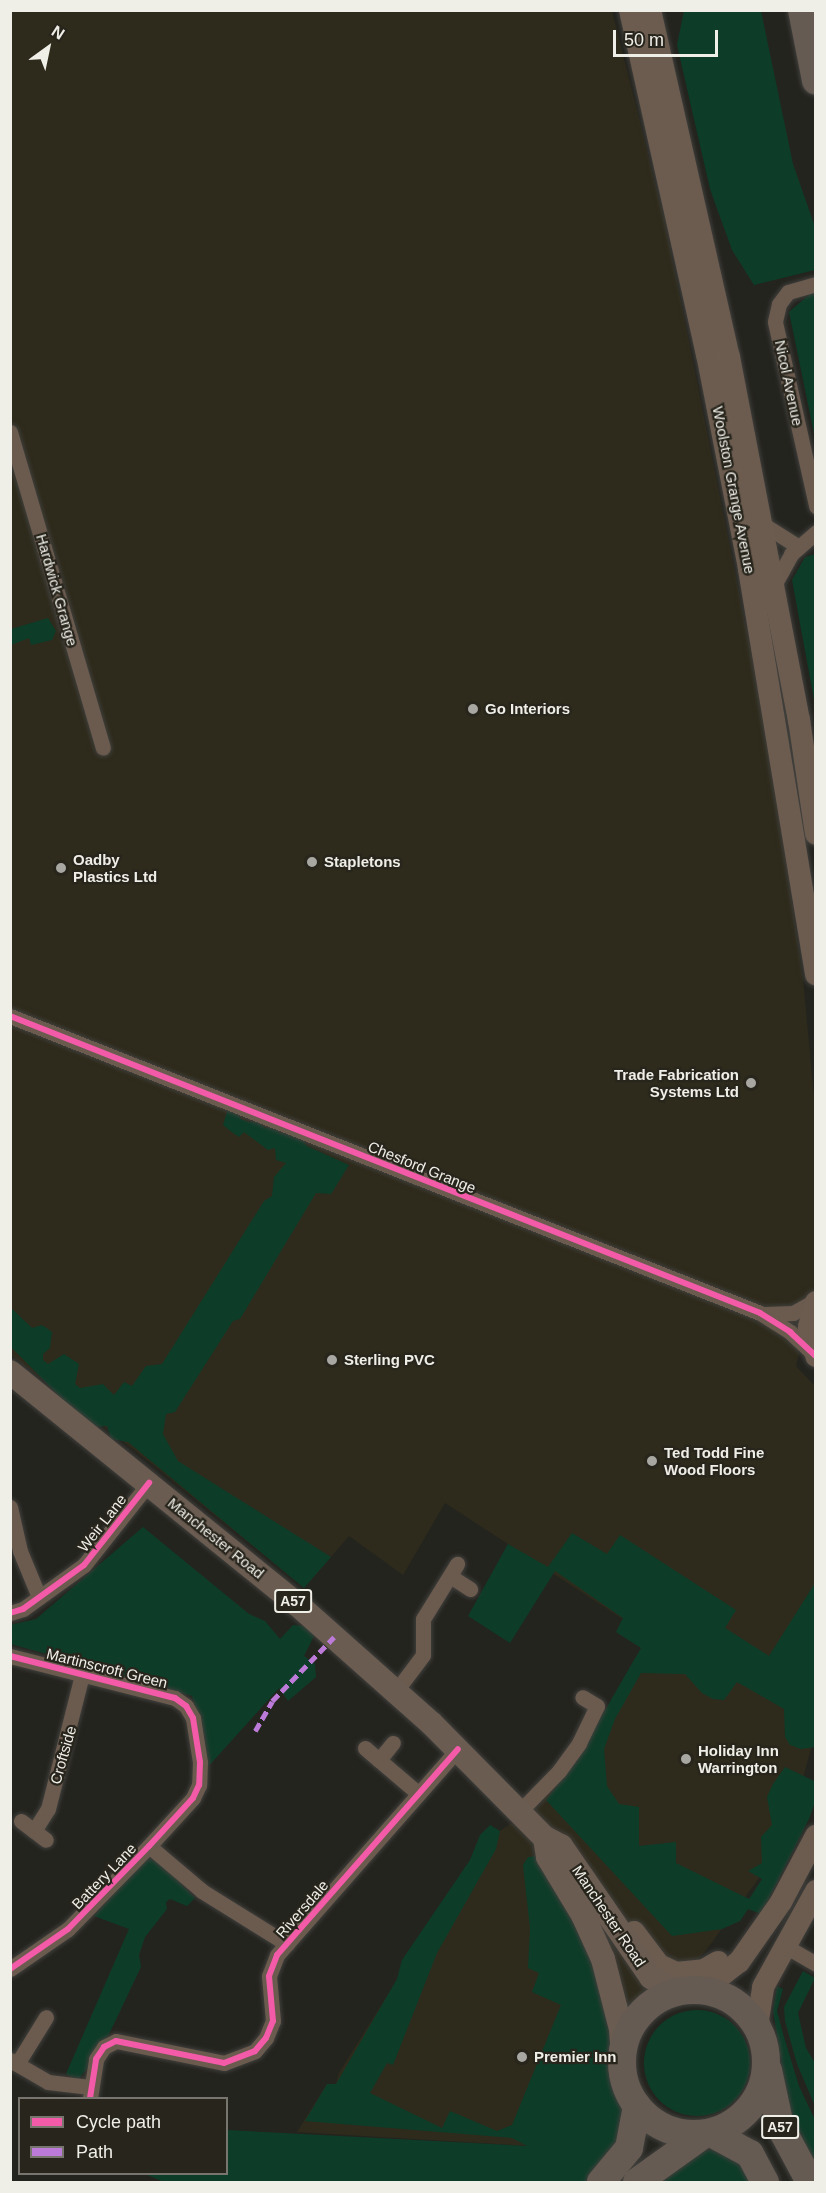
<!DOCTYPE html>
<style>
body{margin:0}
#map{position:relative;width:826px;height:2193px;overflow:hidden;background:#24241f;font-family:Arial,sans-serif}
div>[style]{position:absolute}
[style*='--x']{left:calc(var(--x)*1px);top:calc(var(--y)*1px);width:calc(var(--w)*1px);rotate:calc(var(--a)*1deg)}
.built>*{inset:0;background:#2e2b1c}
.green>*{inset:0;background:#0d3d29}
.round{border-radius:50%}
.roads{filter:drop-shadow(0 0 2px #403f3c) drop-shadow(0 0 2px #403f3c)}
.street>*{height:15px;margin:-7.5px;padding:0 7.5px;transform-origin:7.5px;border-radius:7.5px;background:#6b5b4f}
.secondary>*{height:22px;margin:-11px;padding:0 11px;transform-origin:11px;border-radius:11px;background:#6c5c4f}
.primary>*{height:24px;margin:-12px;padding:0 12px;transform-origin:12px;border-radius:12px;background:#6a5c51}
.highway>*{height:28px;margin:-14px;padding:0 14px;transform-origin:14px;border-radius:14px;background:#655b52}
.highway>.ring{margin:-14px;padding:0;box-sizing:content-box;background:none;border:28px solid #655b52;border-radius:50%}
.quiet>*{height:4.5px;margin-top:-2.25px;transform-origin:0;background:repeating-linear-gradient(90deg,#bd7bd9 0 9px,transparent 0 13.5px)}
.cycleway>*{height:6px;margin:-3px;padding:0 3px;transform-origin:3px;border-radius:3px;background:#f35aa7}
.dots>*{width:16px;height:16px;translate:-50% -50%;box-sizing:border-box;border:3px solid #27251c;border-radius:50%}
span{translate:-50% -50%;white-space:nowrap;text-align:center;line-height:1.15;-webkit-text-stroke:4.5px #27251c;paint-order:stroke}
.shield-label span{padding:2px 4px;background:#27251c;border:2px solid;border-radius:4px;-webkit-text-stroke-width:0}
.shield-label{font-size:14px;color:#efeee7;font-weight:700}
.street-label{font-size:15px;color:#efeee7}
.poi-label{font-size:15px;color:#efeee7;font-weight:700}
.left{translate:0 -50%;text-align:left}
.right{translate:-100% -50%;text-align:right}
.frame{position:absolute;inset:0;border:12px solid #efeee7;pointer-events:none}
.legend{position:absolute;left:18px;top:2097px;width:210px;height:78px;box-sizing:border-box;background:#27251c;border:2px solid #77756d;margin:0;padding:8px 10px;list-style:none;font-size:18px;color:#efeee7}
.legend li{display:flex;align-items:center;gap:12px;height:30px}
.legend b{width:30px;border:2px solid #77756d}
.north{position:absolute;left:18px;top:18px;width:60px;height:60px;-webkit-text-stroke:4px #27251c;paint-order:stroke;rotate:33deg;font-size:16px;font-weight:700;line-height:24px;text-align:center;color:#efeee7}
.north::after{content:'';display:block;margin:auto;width:21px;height:27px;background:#efeee7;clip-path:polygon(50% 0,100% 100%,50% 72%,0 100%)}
.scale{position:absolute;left:613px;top:30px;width:105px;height:27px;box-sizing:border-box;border:3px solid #efeee7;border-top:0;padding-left:8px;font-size:18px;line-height:21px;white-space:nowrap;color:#efeee7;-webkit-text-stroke:4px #27251c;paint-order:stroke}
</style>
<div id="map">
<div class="built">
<div style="clip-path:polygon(11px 11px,612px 11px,665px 222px,771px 752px,803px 979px,816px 1118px,816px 1278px,796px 1366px,815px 1386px,816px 1730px,786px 1841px,707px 1949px,529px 2146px,297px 2132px,327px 2084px,336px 2084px,339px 2073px,432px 1924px,500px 1831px,542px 1802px,604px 1722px,642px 1648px,616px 1632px,623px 1619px,445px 1503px,403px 1575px,349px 1536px,304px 1588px,156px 1467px,11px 1355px)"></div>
</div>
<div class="green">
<div style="clip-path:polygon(684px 11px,761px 11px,793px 164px,815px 227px,815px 270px,754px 285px,732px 250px,710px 189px,677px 45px)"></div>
<div style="clip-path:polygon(811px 293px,815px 295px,815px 438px,789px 312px)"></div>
<div style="clip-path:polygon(815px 554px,816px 554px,815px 705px,792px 580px,805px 557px)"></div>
<div style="clip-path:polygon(48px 618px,56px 631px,52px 640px,31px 645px,29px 638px,11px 645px,11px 629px)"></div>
<div style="clip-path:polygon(228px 1109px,235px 1109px,241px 1119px,249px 1122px,259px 1121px,265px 1128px,274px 1126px,280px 1133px,299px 1135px,307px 1146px,349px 1165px,331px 1194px,316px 1193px,240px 1319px,233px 1321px,175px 1412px,166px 1414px,163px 1434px,178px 1461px,331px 1557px,304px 1588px,128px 1442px,111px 1439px,107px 1426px,95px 1427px,69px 1406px,11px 1347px,10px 1307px,32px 1328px,42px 1325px,52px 1332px,50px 1348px,43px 1354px,43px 1360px,48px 1364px,64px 1354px,79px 1364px,75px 1384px,80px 1388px,103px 1384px,114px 1395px,124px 1382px,132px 1386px,146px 1366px,162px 1364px,264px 1201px,272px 1196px,274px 1177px,286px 1163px,276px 1160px,275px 1148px,268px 1150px,244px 1132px,239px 1137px,229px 1130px,223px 1125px)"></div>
<div style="clip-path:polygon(143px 1527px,249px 1614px,265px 1621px,280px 1639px,293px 1625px,308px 1626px,315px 1634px,304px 1656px,315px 1664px,316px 1677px,288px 1701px,279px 1688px,206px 1769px,205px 1739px,192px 1696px,11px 1644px,10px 1625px,36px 1619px)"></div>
<div style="clip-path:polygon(572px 1533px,607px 1554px,620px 1535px,736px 1610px,725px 1628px,769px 1656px,815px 1583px,815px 1747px,801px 1749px,790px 1745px,785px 1737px,784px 1709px,737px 1682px,724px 1700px,713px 1699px,702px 1693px,685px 1674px,641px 1673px,615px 1719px,604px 1749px,607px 1786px,619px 1804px,639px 1807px,639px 1846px,676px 1842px,676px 1863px,749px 1899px,762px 1879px,748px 1871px,762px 1863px,761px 1837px,772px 1825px,767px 1797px,773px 1784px,785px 1767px,814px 1781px,815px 1802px,809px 1819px,761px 1914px,748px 1909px,740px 1921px,722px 1929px,672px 1936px,546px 1800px,575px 1762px,641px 1648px,616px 1632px,623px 1618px,555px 1571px,510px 1643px,468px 1616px,508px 1544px,548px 1567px)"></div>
<div style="clip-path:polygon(490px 1825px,500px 1831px,496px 1849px,437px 1953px,393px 2065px,387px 2063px,370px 2093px,442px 2128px,450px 2111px,497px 2131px,512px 2125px,561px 2005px,532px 1992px,539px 1973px,528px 1968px,530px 1928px,523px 1865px,528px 1857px,537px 1856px,587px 1940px,609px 2021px,624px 2109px,617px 2145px,585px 2182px,164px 2182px,145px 2174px,226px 2174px,227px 2130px,527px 2146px,512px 2138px,305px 2121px,327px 2084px,336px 2084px,397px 1979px,402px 1960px,470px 1860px,480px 1835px)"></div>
<div style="clip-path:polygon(147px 1857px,159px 1862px,195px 1898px,187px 1906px,170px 1899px,166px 1902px,167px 1909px,145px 1937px,139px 1955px,141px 1967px,101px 2051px,78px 2080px,66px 2074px,129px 1929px,94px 1916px)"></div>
<div style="clip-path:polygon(803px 1971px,815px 1978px,798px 2013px,806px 2048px,815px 2063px,815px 2106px,797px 2064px,785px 2021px,784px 2007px)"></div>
<div style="clip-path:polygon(777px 1986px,783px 1989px,777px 2011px,784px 2037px,799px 2086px,815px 2120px,815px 2168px,792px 2119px,786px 2092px,773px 2011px)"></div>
<div class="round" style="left:644px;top:2010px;width:106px;height:106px"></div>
<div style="clip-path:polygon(712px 2149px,745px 2166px,753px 2182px,653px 2182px,695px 2154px)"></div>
</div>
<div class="roads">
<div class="street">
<div style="--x:816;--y:284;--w:29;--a:164"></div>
<div style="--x:788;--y:292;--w:15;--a:127"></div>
<div style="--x:779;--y:304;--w:18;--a:103"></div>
<div style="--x:775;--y:322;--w:189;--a:77.4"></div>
<div style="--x:10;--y:432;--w:329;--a:73.6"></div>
<div style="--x:761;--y:523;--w:45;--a:32.3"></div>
<div style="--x:773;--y:587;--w:38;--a:-61"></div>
<div style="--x:791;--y:554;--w:33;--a:-41"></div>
<div style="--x:10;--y:1016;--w:807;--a:21.6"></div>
<div style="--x:760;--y:1313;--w:36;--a:32"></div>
<div style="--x:790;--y:1332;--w:34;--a:43"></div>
<div style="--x:766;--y:1314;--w:27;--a:-2"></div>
<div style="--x:793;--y:1313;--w:26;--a:-29"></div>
<div style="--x:10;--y:1507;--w:45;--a:77.2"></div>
<div style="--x:20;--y:1551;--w:50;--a:67.6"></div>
<div style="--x:450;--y:1576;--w:24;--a:33"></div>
<div style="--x:10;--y:1613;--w:14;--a:-17"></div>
<div style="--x:23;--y:1609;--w:75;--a:-35.8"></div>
<div style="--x:84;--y:1565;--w:105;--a:-51.6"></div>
<div style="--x:10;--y:1656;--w:170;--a:14.3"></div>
<div style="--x:175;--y:1698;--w:14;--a:36"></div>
<div style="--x:186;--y:1706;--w:14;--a:60"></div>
<div style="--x:193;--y:1718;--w:45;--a:81"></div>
<div style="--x:200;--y:1762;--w:23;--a:92"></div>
<div style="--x:199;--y:1785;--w:14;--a:115"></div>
<div style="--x:193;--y:1798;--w:65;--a:132.5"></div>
<div style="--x:149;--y:1846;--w:116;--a:134.3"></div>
<div style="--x:68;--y:1929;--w:70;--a:145.4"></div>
<div style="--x:396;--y:1691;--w:45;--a:-53.1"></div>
<div style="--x:423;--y:1655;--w:36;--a:-90"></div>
<div style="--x:423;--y:1619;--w:65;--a:-58.3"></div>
<div style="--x:365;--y:1748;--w:18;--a:41"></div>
<div style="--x:379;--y:1760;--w:22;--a:-51"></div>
<div style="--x:379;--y:1760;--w:52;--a:40.4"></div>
<div style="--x:520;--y:1811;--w:56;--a:-45.7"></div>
<div style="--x:559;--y:1771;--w:34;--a:-54"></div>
<div style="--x:579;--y:1743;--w:41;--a:-64.1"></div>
<div style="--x:597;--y:1706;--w:17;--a:-149"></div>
<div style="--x:21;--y:1821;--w:31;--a:37"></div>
<div style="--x:34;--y:1831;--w:26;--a:-58"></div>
<div style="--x:48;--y:1809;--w:138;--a:-75.8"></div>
<div style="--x:149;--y:1846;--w:70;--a:40.3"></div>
<div style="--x:202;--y:1891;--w:100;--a:31.9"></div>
<div style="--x:785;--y:1946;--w:36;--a:30"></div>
<div style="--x:10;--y:2060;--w:44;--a:30.1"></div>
<div style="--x:48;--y:2082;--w:42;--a:6.8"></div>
<div style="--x:17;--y:2064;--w:55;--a:-58.3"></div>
<div style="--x:90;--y:2098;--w:39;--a:-81"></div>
<div style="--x:96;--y:2059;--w:14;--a:-56"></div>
<div style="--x:104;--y:2047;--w:13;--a:-27"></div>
<div style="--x:116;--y:2041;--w:110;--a:11.5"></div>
<div style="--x:224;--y:2063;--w:33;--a:-21"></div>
<div style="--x:255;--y:2051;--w:17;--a:-50"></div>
<div style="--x:266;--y:2038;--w:18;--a:-68"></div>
<div style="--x:273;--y:2021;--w:45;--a:-95.1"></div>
<div style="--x:269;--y:1976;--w:22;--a:-69"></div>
<div style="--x:277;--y:1955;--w:274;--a:-48.7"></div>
</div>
<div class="secondary">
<div style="--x:630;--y:10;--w:353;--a:77.4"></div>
<div style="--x:707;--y:354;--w:219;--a:78.9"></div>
<div style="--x:749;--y:569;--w:411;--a:80.6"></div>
<div style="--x:650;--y:10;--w:356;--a:77.2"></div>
<div style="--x:729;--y:357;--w:370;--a:79.1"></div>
<div style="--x:799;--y:720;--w:115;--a:81.5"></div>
<div style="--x:816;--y:1302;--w:26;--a:106"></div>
<div style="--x:809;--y:1327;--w:30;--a:76"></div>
<div style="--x:634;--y:1932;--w:41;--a:52.9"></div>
<div style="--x:659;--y:1965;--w:19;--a:25"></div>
<div style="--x:676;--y:1973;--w:28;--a:-6"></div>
<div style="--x:704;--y:1970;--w:16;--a:-30"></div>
<div style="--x:689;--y:1990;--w:25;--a:-18"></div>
<div style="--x:713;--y:1982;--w:33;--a:-38"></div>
<div style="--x:739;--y:1962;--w:73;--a:-55"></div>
<div style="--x:781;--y:1902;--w:75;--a:-62.1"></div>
<div style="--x:762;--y:2037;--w:17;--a:-103"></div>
<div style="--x:758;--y:2020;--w:33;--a:-81"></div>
<div style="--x:763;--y:1987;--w:110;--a:-61.1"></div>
</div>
<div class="primary">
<div style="--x:10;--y:1372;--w:370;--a:39"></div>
<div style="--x:298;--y:1605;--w:178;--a:41.6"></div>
<div style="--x:431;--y:1723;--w:162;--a:45.3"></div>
<div style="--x:545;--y:1838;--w:18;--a:27"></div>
<div style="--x:561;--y:1846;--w:159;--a:55.5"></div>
<div style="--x:651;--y:1977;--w:29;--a:34"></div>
<div style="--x:545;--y:1838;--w:19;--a:81"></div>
<div style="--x:548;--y:1857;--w:68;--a:58.9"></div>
<div style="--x:583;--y:1915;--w:48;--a:65.6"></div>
<div style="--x:603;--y:1959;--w:72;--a:75.6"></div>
<div style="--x:621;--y:2029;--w:26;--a:86"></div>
</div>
<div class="highway">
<div style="--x:802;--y:10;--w:72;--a:78.8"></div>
<div class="ring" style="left:622px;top:1990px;width:116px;height:116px"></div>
<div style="--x:768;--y:2070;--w:57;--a:77.9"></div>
<div style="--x:780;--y:2126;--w:64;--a:61.8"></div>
<div style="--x:711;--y:2133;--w:44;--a:28.3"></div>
<div style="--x:750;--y:2154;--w:32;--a:62"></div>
<div style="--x:601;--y:2182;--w:44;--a:-50.5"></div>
<div style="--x:629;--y:2148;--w:43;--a:-79.2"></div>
<div style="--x:637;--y:2182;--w:82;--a:-35.6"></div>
</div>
</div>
<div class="quiet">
<div style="--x:255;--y:1731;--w:34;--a:-60"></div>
<div style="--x:272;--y:1701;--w:89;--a:-45.9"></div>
</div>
<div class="cycleway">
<div style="--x:10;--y:1016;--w:807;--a:21.6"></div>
<div style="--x:760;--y:1313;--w:36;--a:32"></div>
<div style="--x:790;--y:1332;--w:34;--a:43"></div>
<div style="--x:10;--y:1613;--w:14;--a:-17"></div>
<div style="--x:23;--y:1609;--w:75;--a:-35.8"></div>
<div style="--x:84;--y:1565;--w:105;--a:-51.6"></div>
<div style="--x:10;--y:1656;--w:170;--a:14.3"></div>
<div style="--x:175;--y:1698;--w:14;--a:36"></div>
<div style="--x:186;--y:1706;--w:14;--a:60"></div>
<div style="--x:193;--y:1718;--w:45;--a:81"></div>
<div style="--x:200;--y:1762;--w:23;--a:92"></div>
<div style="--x:199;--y:1785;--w:14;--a:115"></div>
<div style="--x:193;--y:1798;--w:65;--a:132.5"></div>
<div style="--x:149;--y:1846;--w:116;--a:134.3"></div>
<div style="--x:68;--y:1929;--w:70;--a:145.4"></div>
<div style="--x:90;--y:2098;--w:39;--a:-81"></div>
<div style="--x:96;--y:2059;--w:14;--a:-56"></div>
<div style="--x:104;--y:2047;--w:13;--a:-27"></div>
<div style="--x:116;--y:2041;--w:110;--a:11.5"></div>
<div style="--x:224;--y:2063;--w:33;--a:-21"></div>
<div style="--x:255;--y:2051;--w:17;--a:-50"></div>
<div style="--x:266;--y:2038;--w:18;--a:-68"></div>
<div style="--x:273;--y:2021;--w:45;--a:-95.1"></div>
<div style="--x:269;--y:1976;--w:22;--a:-69"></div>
<div style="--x:277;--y:1955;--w:274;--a:-48.7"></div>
</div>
<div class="dots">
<div style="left:473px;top:709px;background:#a8a7a1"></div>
<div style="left:312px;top:862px;background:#a8a7a1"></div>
<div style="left:61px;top:868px;background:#a8a7a1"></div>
<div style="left:751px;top:1083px;background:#a8a7a1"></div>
<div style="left:332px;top:1360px;background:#a8a7a1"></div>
<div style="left:652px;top:1461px;background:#a8a7a1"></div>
<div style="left:686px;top:1759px;background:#a8a7a1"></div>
<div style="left:522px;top:2057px;background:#a8a7a1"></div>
</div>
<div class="shield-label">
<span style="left:293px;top:1601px">A57</span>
<span style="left:780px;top:2127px">A57</span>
</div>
<div class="street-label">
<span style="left:789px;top:383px;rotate:78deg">Nicol Avenue</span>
<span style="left:734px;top:490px;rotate:79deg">Woolston Grange Avenue</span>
<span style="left:57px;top:590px;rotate:74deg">Hardwick Grange</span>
<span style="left:422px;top:1167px;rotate:22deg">Chesford Grange</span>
<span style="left:102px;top:1523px;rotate:-52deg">Weir Lane</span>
<span style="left:216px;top:1538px;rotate:39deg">Manchester Road</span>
<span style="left:107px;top:1668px;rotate:14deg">Martinscroft Green</span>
<span style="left:63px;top:1755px;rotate:-74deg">Croftside</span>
<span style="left:104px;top:1876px;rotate:-46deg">Battery Lane</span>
<span style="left:302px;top:1909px;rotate:-49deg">Riversdale</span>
<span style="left:609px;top:1916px;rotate:56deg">Manchester Road</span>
</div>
<div class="poi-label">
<span class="left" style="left:485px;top:709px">Go Interiors</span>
<span class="left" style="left:73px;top:868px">Oadby<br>Plastics Ltd</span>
<span class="left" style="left:324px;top:862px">Stapletons</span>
<span class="right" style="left:739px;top:1083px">Trade Fabrication<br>Systems Ltd</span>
<span class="left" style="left:344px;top:1360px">Sterling PVC</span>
<span class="left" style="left:664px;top:1461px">Ted Todd Fine<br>Wood Floors</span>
<span class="left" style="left:698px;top:1759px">Holiday Inn<br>Warrington</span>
<span class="left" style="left:534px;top:2057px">Premier Inn</span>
</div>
<div class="frame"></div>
<ul class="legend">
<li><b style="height:8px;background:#f35aa7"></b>Cycle path</li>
<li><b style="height:8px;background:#bd7bd9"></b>Path</li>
</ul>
<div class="north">N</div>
<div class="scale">50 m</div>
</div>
